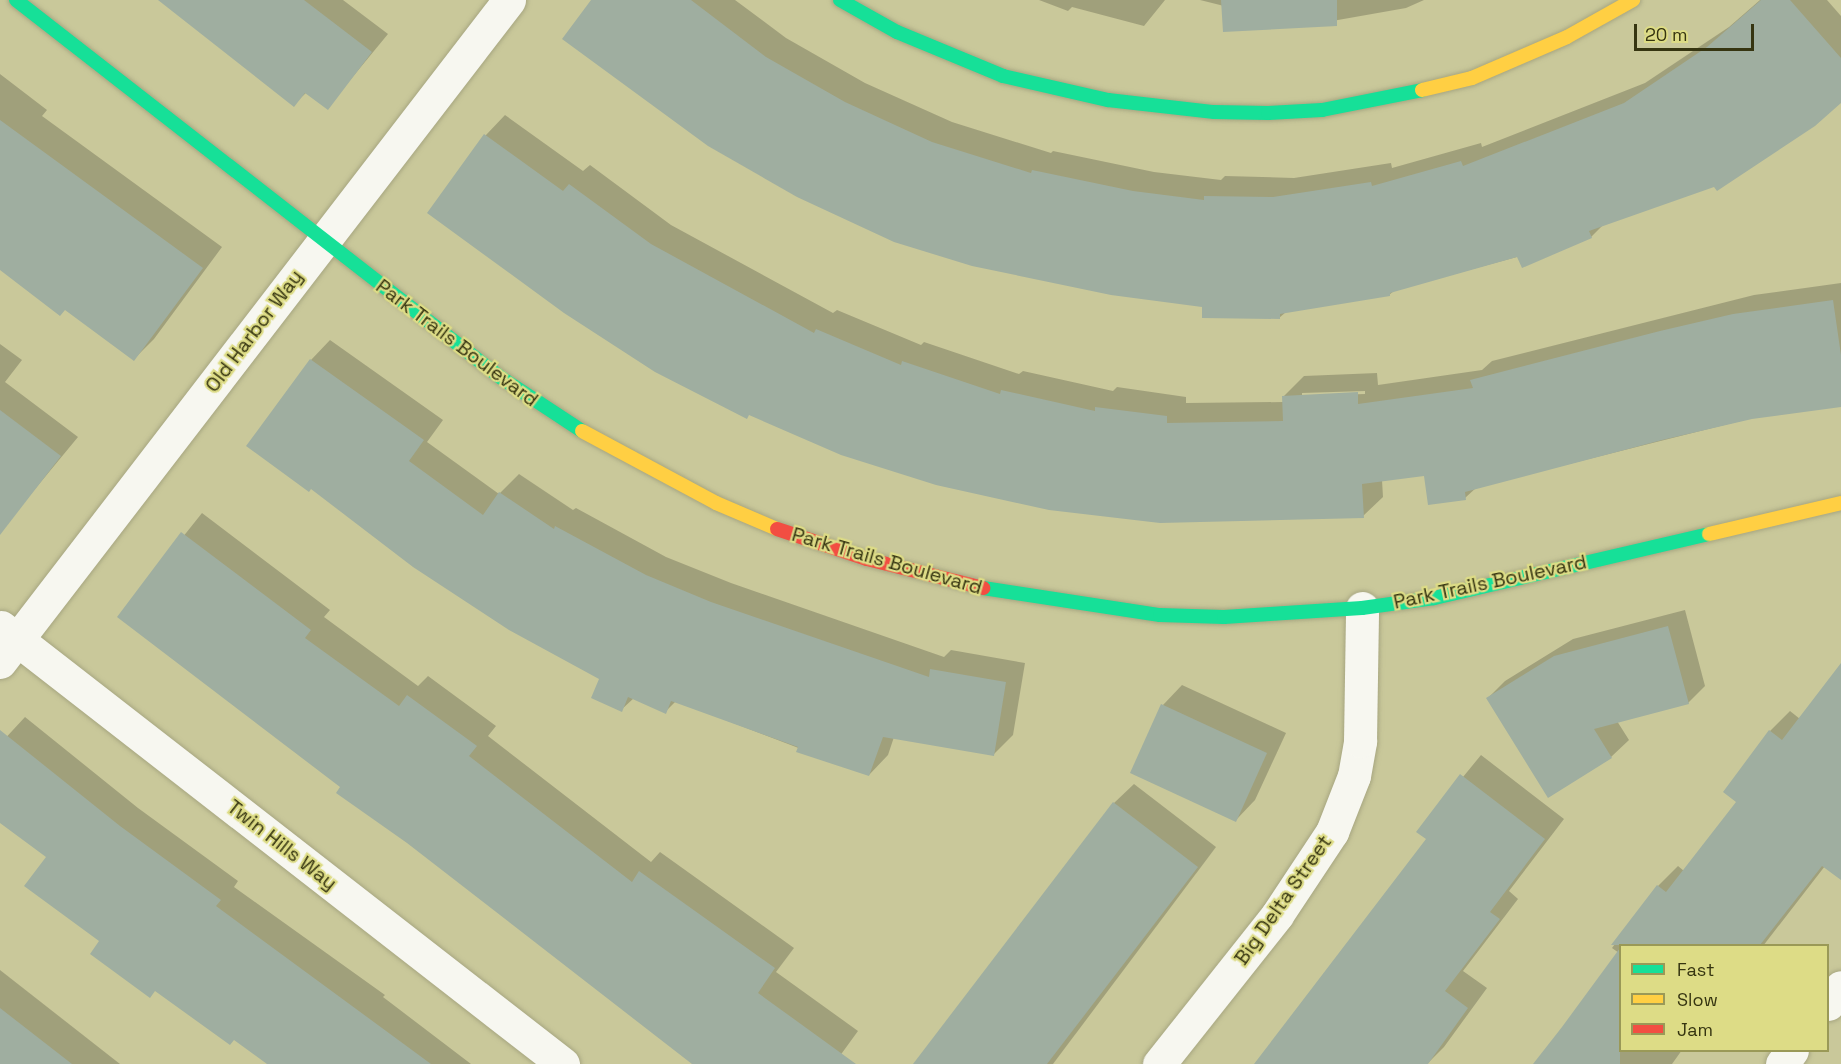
<!DOCTYPE html>
<style>
body{margin:0}
#map{position:relative;width:1841px;height:1064px;overflow:hidden;background:#c9c89a;font-family:"Space Grotesk",sans-serif}
div>[style]{position:absolute}
[style*='--x']{left:calc(var(--x)*1px);top:calc(var(--y)*1px);width:calc(var(--w)*1px);rotate:calc(var(--a)*1deg)}
.shadow>*{inset:0;background:#0003}
.building>*{inset:0;background:#9faea0}
.roads{filter:drop-shadow(0 0 2px #a7a681) drop-shadow(0 0 2px #a7a681)}
.street>*{height:33px;margin:-16.5px;padding:0 16.5px;transform-origin:16.5px;border-radius:16.5px;background:#f7f7f0}
.fast>*{height:14px;margin:-7px;padding:0 7px;transform-origin:7px;border-radius:7px;background:#16e098}
.slow>*{height:14px;margin:-7px;padding:0 7px;transform-origin:7px;border-radius:7px;background:#ffcf43}
.jam>*{height:14px;margin:-7px;padding:0 7px;transform-origin:7px;border-radius:7px;background:#f24e42}
span{translate:-50% -50%;white-space:nowrap;text-align:center;line-height:1.15;-webkit-text-stroke:4.5px #dddc86;paint-order:stroke}
.street-label{font-size:20px;color:#363511}
.legend{position:absolute;left:1619px;top:944px;width:210px;height:108px;box-sizing:border-box;background:#dddc86;border:2px solid #9a9957;margin:0;padding:8px 10px;list-style:none;font-size:18px;color:#363511}
.legend li{display:flex;align-items:center;gap:12px;height:30px}
.legend b{width:30px;border:2px solid #9a9957}
.scale{position:absolute;left:1634px;top:24px;width:120px;height:27px;box-sizing:border-box;border:3px solid #363511;border-top:0;padding-left:8px;font-size:18px;line-height:21px;white-space:nowrap;color:#363511;-webkit-text-stroke:4px #dddc86;paint-order:stroke}
</style>
<div id="map">
<div class="shadow">
<div style="clip-path:polygon(160px 0,343px 0,388px 34px,327px 108px,307px 92px,293px 105px)"></div>
<div style="clip-path:polygon(593px 0,735px 0,786px 38px,865px 83px,952px 122px,1051px 153px,1053px 151px,1154px 172px,1221px 180px,1225px 176px,1294px 178px,1391px 163px,1392px 168px,1481px 143px,1482px 147px,1645px 83px,1729px 27px,1760px 0,1827px 0,1841px 16px,1841px 101px,1715px 185px,1604px 224px,1591px 237px,1395px 290px,1389px 295px,1286px 312px,1279px 318px,1204px 306px)"></div>
<div style="clip-path:polygon(1039px 0,1165px 0,1144px 26px,1072px 7px,1068px 11px)"></div>
<div style="clip-path:polygon(1200px 0,1424px 0,1406px 8px,1304px 26px)"></div>
<div style="clip-path:polygon(0 74px,47px 110px,42px 116px,222px 247px,154px 339px,134px 359px,0 244px)"></div>
<div style="clip-path:polygon(evenodd,505px 115px,583px 171px,590px 165px,671px 225px,833px 313px,837px 310px,921px 345px,924px 342px,1019px 374px,1023px 371px,1113px 391px,1117px 387px,1186px 397px,1186px 403px,1284px 402px,1284px 396px,1304px 376px,1377px 373px,1378px 385px,1482px 370px,1492px 361px,1754px 295px,1841px 283px,1841px 405px,1752px 418px,1477px 487px,1465px 498px,1425px 474px,1382px 480px,1383px 497px,1363px 516px,429px 213px,486px 135px,505px 115px,1365px 391px,1365px 394px,1302px 396px,1302px 393px,1365px 391px)"></div>
<div style="clip-path:polygon(330px 340px,443px 420px,427px 442px,499px 494px,519px 474px,573px 510px,576px 508px,666px 557px,731px 583px,944px 657px,951px 650px,1025px 663px,1013px 735px,994px 754px,894px 737px,888px 755px,869px 775px,676px 701px,665px 712px,634px 698px,621px 710px,601px 679px,248px 446px,311px 360px)"></div>
<div style="clip-path:polygon(0 344px,22px 360px,5px 382px,78px 437px,16px 512px,0 500px)"></div>
<div style="clip-path:polygon(202px 513px,330px 610px,324px 617px,418px 686px,428px 676px,496px 726px,488px 736px,651px 862px,660px 852px,794px 948px,776px 972px,858px 1031px,834px 1064px,694px 1064px,343px 787px,119px 617px)"></div>
<div style="clip-path:polygon(1685px 610px,1705px 686px,1688px 703px,1617px 721px,1629px 740px,1611px 757px,1488px 698px,1505px 681px,1573px 639px)"></div>
<div style="clip-path:polygon(1841px 665px,1841px 868px,1825px 866px,1763px 946px,1620px 946px,1620px 1050px,1682px 1050px,1672px 1064px,1535px 1064px,1619px 953px,1612px 948px,1658px 886px,1678px 866px,1684px 871px,1738px 802px,1725px 792px,1770px 731px,1790px 711px,1800px 719px)"></div>
<div style="clip-path:polygon(1182px 685px,1286px 733px,1255px 800px,1236px 820px,1163px 705px)"></div>
<div style="clip-path:polygon(25px 717px,138px 808px,238px 881px,234px 887px,385px 995px,383px 997px,471px 1064px,269px 1064px,101px 940px,48px 857px,0 821px,0 744px)"></div>
<div style="clip-path:polygon(1481px 755px,1564px 819px,1509px 891px,1518px 899px,1463px 971px,1487px 988px,1444px 1047px,1427px 1064px,1255px 1064px,1428px 839px,1418px 832px)"></div>
<div style="clip-path:polygon(1134px 784px,1216px 847px,1053px 1064px,915px 1064px,1114px 803px)"></div>
<div style="clip-path:polygon(0 970px,120px 1064px,0 1064px)"></div>
</div>
<div class="building">
<div style="clip-path:polygon(158px 0,304px 0,372px 52px,328px 110px,305px 93px,294px 107px)"></div>
<div style="clip-path:polygon(591px 0,691px 0,766px 57px,845px 102px,932px 142px,1031px 173px,1032px 170px,1133px 191px,1204px 200px,1204px 196px,1273px 197px,1371px 182px,1372px 186px,1461px 161px,1463px 166px,1624px 103px,1707px 47px,1761px 0,1790px 0,1841px 58px,1841px 103px,1815px 126px,1717px 191px,1714px 187px,1589px 231px,1592px 238px,1522px 268px,1517px 257px,1390px 293px,1390px 296px,1280px 314px,1280px 319px,1202px 318px,1202px 307px,1111px 295px,972px 266px,894px 242px,797px 197px,708px 146px,562px 39px)"></div>
<div style="clip-path:polygon(1221px 0,1337px 0,1337px 26px,1223px 32px)"></div>
<div style="clip-path:polygon(0 120px,203px 268px,134px 361px,65px 310px,60px 316px,0 270px)"></div>
<div style="clip-path:polygon(484px 134px,563px 191px,569px 184px,651px 244px,814px 333px,816px 329px,901px 365px,902px 361px,1000px 394px,1001px 390px,1095px 411px,1095px 407px,1167px 416px,1167px 423px,1283px 421px,1282px 396px,1358px 392px,1358px 404px,1473px 388px,1470px 380px,1660px 331px,1733px 314px,1833px 300px,1841px 355px,1841px 407px,1752px 419px,1662px 440px,1465px 492px,1466px 500px,1428px 505px,1424px 476px,1362px 484px,1364px 518px,1160px 523px,1049px 510px,936px 485px,841px 455px,749px 415px,747px 419px,655px 372px,564px 313px,427px 213px)"></div>
<div style="clip-path:polygon(310px 359px,424px 440px,409px 461px,483px 515px,499px 492px,554px 529px,555px 526px,646px 575px,711px 602px,929px 677px,930px 669px,1006px 682px,994px 756px,883px 737px,869px 776px,796px 752px,798px 747px,671px 701px,666px 714px,628px 697px,622px 712px,591px 698px,599px 679px,509px 630px,413px 567px,311px 489px,309px 492px,246px 446px)"></div>
<div style="clip-path:polygon(0 410px,61px 456px,0 535px)"></div>
<div style="clip-path:polygon(181px 532px,311px 630px,305px 638px,399px 706px,407px 695px,477px 746px,469px 756px,632px 882px,639px 871px,775px 968px,758px 993px,856px 1064px,692px 1064px,407px 843px,336px 793px,340px 787px,117px 617px)"></div>
<div style="clip-path:polygon(1668px 626px,1689px 704px,1594px 729px,1612px 758px,1548px 798px,1486px 698px,1554px 656px)"></div>
<div style="clip-path:polygon(1841px 663px,1841px 880px,1822px 866px,1760px 945px,1611px 945px,1657px 885px,1666px 892px,1736px 802px,1723px 792px,1769px 730px,1782px 740px)"></div>
<div style="clip-path:polygon(1161px 704px,1267px 753px,1236px 822px,1130px 773px)"></div>
<div style="clip-path:polygon(0 730px,120px 826px,221px 900px,216px 906px,431px 1064px,267px 1064px,234px 1040px,230px 1045px,155px 991px,150px 998px,90px 954px,99px 941px,24px 886px,46px 857px,0 823px)"></div>
<div style="clip-path:polygon(1460px 774px,1545px 839px,1490px 912px,1500px 919px,1445px 991px,1468px 1008px,1428px 1064px,1254px 1064px,1426px 839px,1416px 832px)"></div>
<div style="clip-path:polygon(1113px 802px,1198px 867px,1047px 1064px,913px 1064px)"></div>
<div style="clip-path:polygon(1620px 948px,1620px 1064px,1533px 1064px,1562px 1027px)"></div>
<div style="clip-path:polygon(0 1008px,72px 1064px,0 1064px)"></div>
</div>
<div class="roads">
<div class="street">
<div style="--x:1;--y:627;--w:712;--a:37.87"></div>
<div style="--x:0;--y:662;--w:835;--a:-52.44"></div>
<div style="--x:1828;--y:1004;--w:21;--a:-53"></div>
<div style="--x:1159;--y:1064;--w:190;--a:-51.6"></div>
<div style="--x:1277;--y:915;--w:100;--a:-56.5"></div>
<div style="--x:1332;--y:832;--w:60;--a:-68.6"></div>
<div style="--x:1354;--y:776;--w:36;--a:-80"></div>
<div style="--x:1360;--y:741;--w:133;--a:-89.1"></div>
<div style="--x:1782;--y:1064;--w:17;--a:-54"></div>
</div>
<div class="fast">
<div style="--x:16;--y:0;--w:614;--a:37.92"></div>
<div style="--x:500;--y:377;--w:98;--a:33.4"></div>
<div style="--x:840;--y:0;--w:65;--a:29.3"></div>
<div style="--x:897;--y:32;--w:115;--a:22.5"></div>
<div style="--x:1003;--y:76;--w:108;--a:12.9"></div>
<div style="--x:1108;--y:100;--w:107;--a:6.5"></div>
<div style="--x:1214;--y:112;--w:54;--a:1.1"></div>
<div style="--x:1268;--y:113;--w:54;--a:-3.2"></div>
<div style="--x:1322;--y:110;--w:102;--a:-11.3"></div>
<div style="--x:983;--y:588;--w:179;--a:8.7"></div>
<div style="--x:1160;--y:615;--w:64;--a:1.8"></div>
<div style="--x:1224;--y:617;--w:138;--a:-3.7"></div>
<div style="--x:1362;--y:608;--w:73;--a:-7.9"></div>
<div style="--x:1434;--y:598;--w:282;--a:-13.1"></div>
</div>
<div class="slow">
<div style="--x:1422;--y:90;--w:51;--a:-13.5"></div>
<div style="--x:1472;--y:78;--w:103;--a:-23.3"></div>
<div style="--x:1567;--y:37;--w:76;--a:-29.3"></div>
<div style="--x:582;--y:431;--w:152;--a:28.2"></div>
<div style="--x:716;--y:503;--w:66;--a:23.1"></div>
<div style="--x:1709;--y:534;--w:136;--a:-13.2"></div>
</div>
<div class="jam">
<div style="--x:777;--y:529;--w:95;--a:18.4"></div>
<div style="--x:867;--y:559;--w:120;--a:14"></div>
</div>
</div>
<div class="street-label">
<span style="left:254px;top:331px;rotate:-53deg">Old Harbor Way</span>
<span style="left:457px;top:343px;rotate:37deg">Park Trails Boulevard</span>
<span style="left:887px;top:561px;rotate:16deg">Park Trails Boulevard</span>
<span style="left:1490px;top:582px;rotate:-12deg">Park Trails Boulevard</span>
<span style="left:282px;top:845px;rotate:38deg">Twin Hills Way</span>
<span style="left:1283px;top:900px;rotate:-55deg">Big Delta Street</span>
</div>
<ul class="legend">
<li><b style="height:8px;background:#16e098"></b>Fast</li>
<li><b style="height:8px;background:#ffcf43"></b>Slow</li>
<li><b style="height:8px;background:#f24e42"></b>Jam</li>
</ul>
<div class="scale">20 m</div>
</div>
